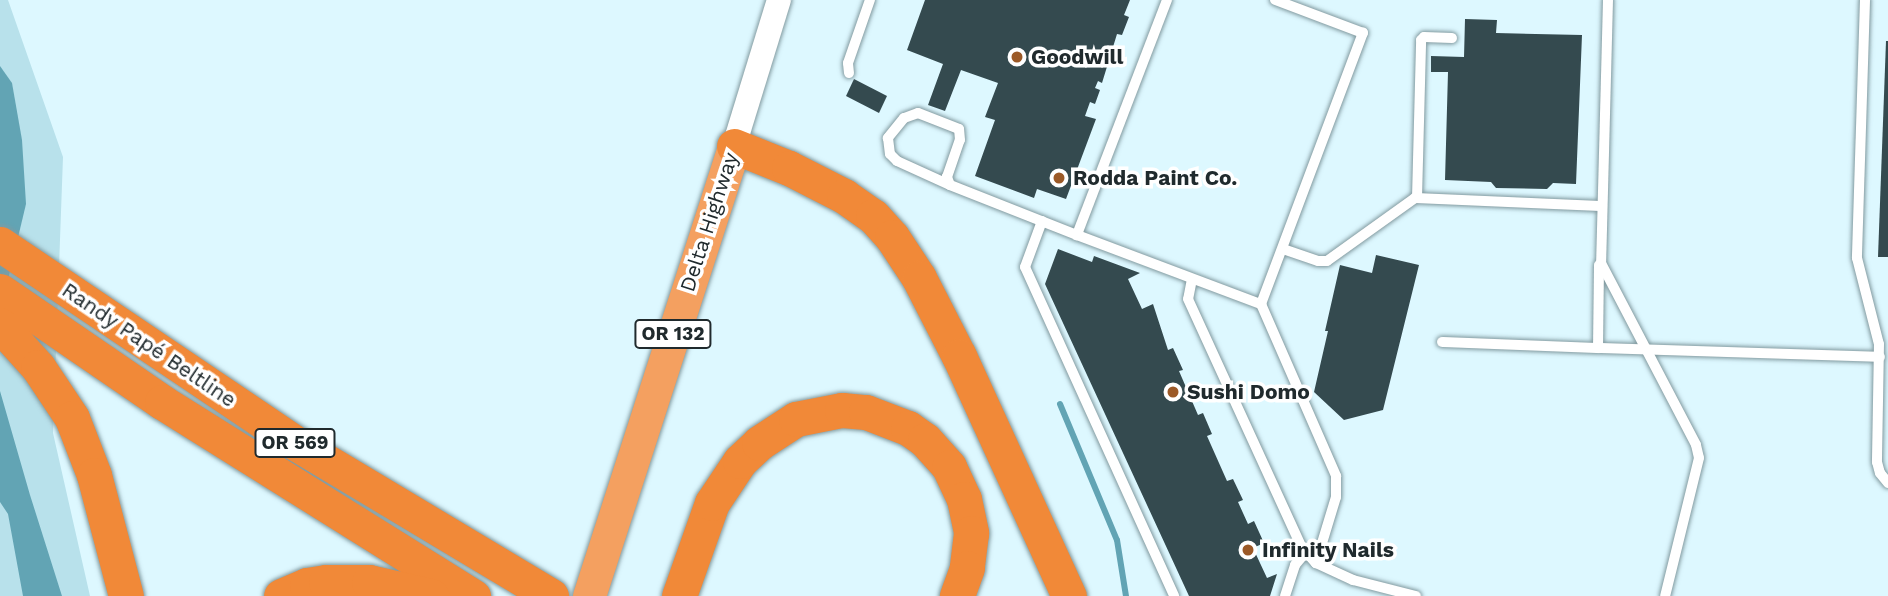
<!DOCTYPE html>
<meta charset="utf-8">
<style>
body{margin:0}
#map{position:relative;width:1888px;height:596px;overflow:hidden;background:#ddf8ff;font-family:"Work Sans",sans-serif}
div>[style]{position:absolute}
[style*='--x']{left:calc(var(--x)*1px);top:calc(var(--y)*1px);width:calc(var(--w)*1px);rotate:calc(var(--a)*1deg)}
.green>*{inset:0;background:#b8e1eb}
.water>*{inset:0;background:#62a4b4}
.stream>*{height:6px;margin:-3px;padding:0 3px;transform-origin:3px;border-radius:3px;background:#62a4b4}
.building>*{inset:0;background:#344a4f}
.roads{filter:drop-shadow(0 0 2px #829aa0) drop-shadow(0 0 2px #829aa0)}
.service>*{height:10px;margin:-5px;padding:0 5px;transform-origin:5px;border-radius:5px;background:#fff}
.tertiary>*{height:24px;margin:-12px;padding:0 12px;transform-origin:12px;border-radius:12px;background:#fff}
.trunk>*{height:33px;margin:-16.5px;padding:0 16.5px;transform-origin:16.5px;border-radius:16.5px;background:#f4a060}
.motorway>*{height:35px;margin:-17.5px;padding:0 17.5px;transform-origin:17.5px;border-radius:17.5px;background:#f18938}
.dots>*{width:19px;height:19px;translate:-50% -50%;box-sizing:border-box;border:4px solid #fff;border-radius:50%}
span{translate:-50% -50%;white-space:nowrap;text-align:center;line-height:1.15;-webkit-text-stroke:7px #fff;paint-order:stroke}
.shield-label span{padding:2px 5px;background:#fff;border:2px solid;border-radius:5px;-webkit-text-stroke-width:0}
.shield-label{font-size:19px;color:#202a2d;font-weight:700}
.poi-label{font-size:21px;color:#202a2d;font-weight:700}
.left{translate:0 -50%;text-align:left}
.street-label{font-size:21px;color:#202a2d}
</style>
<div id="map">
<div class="green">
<div style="clip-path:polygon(0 0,8px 0,63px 157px,53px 433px,90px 596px,0 596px)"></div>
</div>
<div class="water">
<div style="clip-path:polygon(0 66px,12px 83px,22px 140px,26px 204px,0 313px)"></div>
<div style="clip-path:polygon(0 391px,30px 495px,62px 596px,23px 596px,8px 514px,0 502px)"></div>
</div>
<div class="stream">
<div style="--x:1060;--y:404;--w:147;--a:67.3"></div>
<div style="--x:1117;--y:540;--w:57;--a:80.9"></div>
</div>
<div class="building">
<div style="clip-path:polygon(925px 0,1130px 0,1124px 15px,1129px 17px,1122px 35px,1117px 34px,1102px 83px,1098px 81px,1095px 88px,1100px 90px,1095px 104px,1090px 102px,1085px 116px,1096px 119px,1066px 199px,1037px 189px,1034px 198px,975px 176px,995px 120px,985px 117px,998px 83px,961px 70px,945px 111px,928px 105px,943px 64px,907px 50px)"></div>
<div style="clip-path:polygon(1465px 19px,1497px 20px,1496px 33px,1582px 35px,1576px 184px,1553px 183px,1547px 189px,1496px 188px,1491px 182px,1445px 180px,1448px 72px,1431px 72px,1431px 56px,1464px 57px)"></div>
<div style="clip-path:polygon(1886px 41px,1888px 41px,1888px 257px,1878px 257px)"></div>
<div style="clip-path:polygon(854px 79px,887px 96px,879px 113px,846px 96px)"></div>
<div style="clip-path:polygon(1058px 249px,1092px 262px,1094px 256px,1140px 273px,1128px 279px,1142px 309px,1153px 304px,1168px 350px,1173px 348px,1183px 370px,1179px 371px,1198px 415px,1203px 413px,1212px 434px,1207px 436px,1227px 481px,1233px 479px,1243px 500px,1238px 502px,1248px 524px,1254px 521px,1264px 543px,1253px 548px,1267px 578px,1277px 574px,1270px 596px,1189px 596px,1045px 284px)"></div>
<div style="clip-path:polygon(1376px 255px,1419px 265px,1383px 410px,1344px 420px,1314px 392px,1328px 331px,1325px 331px,1340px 265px,1372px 273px)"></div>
</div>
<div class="roads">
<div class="service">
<div style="--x:1167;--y:0;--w:252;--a:111"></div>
<div style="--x:1077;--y:235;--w:197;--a:20.6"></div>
<div style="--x:1261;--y:304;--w:188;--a:66.4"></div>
<div style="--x:1336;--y:476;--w:21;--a:90"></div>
<div style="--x:1336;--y:497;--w:69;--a:106.9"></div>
<div style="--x:1316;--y:563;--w:41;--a:24.7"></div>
<div style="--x:1353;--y:580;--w:65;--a:14.3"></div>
<div style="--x:1608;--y:0;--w:263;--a:91.5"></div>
<div style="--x:1601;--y:263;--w:205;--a:62.4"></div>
<div style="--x:1696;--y:445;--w:13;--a:77"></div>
<div style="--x:1699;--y:458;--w:142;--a:103.8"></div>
<div style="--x:1865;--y:0;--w:258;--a:91.8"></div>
<div style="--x:1857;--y:258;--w:89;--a:75.7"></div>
<div style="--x:1879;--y:344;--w:118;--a:91"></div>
<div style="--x:1877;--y:462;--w:11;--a:75"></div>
<div style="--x:1880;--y:473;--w:13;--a:51"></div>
<div style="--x:849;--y:73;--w:10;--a:-96"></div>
<div style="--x:848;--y:63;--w:67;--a:-70.8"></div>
<div style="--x:950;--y:185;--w:9;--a:-111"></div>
<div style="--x:947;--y:177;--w:39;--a:-71"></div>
<div style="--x:960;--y:140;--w:11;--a:-95"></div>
<div style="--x:959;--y:129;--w:44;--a:-158.7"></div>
<div style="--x:918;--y:113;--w:15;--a:160"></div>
<div style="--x:904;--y:118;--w:26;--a:129"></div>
<div style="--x:888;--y:138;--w:16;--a:83"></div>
<div style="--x:890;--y:154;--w:10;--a:45"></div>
<div style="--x:897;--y:161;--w:58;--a:24.4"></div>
<div style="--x:950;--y:185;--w:136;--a:21.5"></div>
<div style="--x:1417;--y:198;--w:158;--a:-88.5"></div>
<div style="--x:1421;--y:40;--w:4;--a:-45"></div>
<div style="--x:1424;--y:37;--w:28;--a:2"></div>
<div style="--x:1042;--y:221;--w:49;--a:110.3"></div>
<div style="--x:1025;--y:267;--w:361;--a:65.6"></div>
<div style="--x:1283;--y:249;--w:37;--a:19"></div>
<div style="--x:1318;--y:261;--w:9;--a:0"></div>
<div style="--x:1327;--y:261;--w:108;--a:-35.6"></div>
<div style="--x:1415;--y:198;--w:186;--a:2.5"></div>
<div style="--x:1192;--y:279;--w:20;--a:101"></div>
<div style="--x:1188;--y:299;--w:272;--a:65.4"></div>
<div style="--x:1301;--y:546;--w:23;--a:49"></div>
<div style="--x:1261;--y:304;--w:290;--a:-69.4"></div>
<div style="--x:1363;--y:33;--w:94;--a:-159.4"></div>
<div style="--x:1442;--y:342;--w:156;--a:2.2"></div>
<div style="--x:1598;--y:348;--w:83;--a:-89.3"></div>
<div style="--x:1598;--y:348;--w:282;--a:1.8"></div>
<div style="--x:1285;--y:596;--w:33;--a:-72"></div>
<div style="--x:1295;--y:565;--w:16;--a:-50"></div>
</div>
<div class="tertiary">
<div style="--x:734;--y:146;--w:153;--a:-72.9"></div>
</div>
<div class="trunk">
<div style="--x:589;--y:596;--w:473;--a:-72.1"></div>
</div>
<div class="motorway">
<div style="--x:734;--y:146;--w:59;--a:21.8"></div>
<div style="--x:789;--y:168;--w:62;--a:27"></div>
<div style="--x:844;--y:196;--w:35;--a:35"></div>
<div style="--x:873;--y:216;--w:28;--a:48"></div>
<div style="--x:892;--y:237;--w:49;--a:56.6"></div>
<div style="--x:919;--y:278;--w:88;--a:62.9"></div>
<div style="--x:959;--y:356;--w:264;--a:65.4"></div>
<div style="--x:0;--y:244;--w:352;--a:34"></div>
<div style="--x:292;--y:441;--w:302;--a:30.9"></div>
<div style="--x:0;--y:291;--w:196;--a:34.4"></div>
<div style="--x:162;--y:402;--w:367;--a:32"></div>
<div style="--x:0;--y:325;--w:57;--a:47.9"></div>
<div style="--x:38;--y:367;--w:61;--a:56.3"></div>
<div style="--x:72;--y:418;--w:61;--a:68.9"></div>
<div style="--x:94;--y:475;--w:125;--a:75.2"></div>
<div style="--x:281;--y:596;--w:28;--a:-23"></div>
<div style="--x:307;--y:585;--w:19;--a:-9"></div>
<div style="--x:326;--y:582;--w:43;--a:0"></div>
<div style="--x:369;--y:582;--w:64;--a:12.7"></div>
<div style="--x:679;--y:596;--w:99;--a:-70.5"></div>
<div style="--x:712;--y:503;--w:50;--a:-56.3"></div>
<div style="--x:740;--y:461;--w:26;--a:-43"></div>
<div style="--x:759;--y:443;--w:44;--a:-33"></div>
<div style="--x:796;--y:419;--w:47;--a:-11.1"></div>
<div style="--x:842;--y:410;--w:24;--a:5"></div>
<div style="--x:866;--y:412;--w:45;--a:20.9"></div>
<div style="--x:908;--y:428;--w:21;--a:35"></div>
<div style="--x:925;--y:440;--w:36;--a:48"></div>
<div style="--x:949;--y:467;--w:35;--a:65"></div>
<div style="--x:964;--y:499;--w:35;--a:78"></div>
<div style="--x:971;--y:533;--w:35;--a:97"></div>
<div style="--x:967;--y:568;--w:30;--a:110"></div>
</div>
</div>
<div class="dots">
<div style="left:1017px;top:57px;background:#9b5927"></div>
<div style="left:1059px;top:178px;background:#9b5927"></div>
<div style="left:1173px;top:392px;background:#9b5927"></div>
<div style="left:1248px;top:550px;background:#9b5927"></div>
</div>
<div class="shield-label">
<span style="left:673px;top:334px">OR 132</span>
<span style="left:295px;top:443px">OR 569</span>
</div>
<div class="poi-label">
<span class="left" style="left:1031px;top:57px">Goodwill</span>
<span class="left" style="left:1073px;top:178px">Rodda Paint Co.</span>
<span class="left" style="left:1187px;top:392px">Sushi Domo</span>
<span class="left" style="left:1262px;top:550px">Infinity Nails</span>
</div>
<div class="street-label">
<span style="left:709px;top:222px;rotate:-72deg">Delta Highway</span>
<span style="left:149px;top:345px;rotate:34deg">Randy Papé Beltline</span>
</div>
</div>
